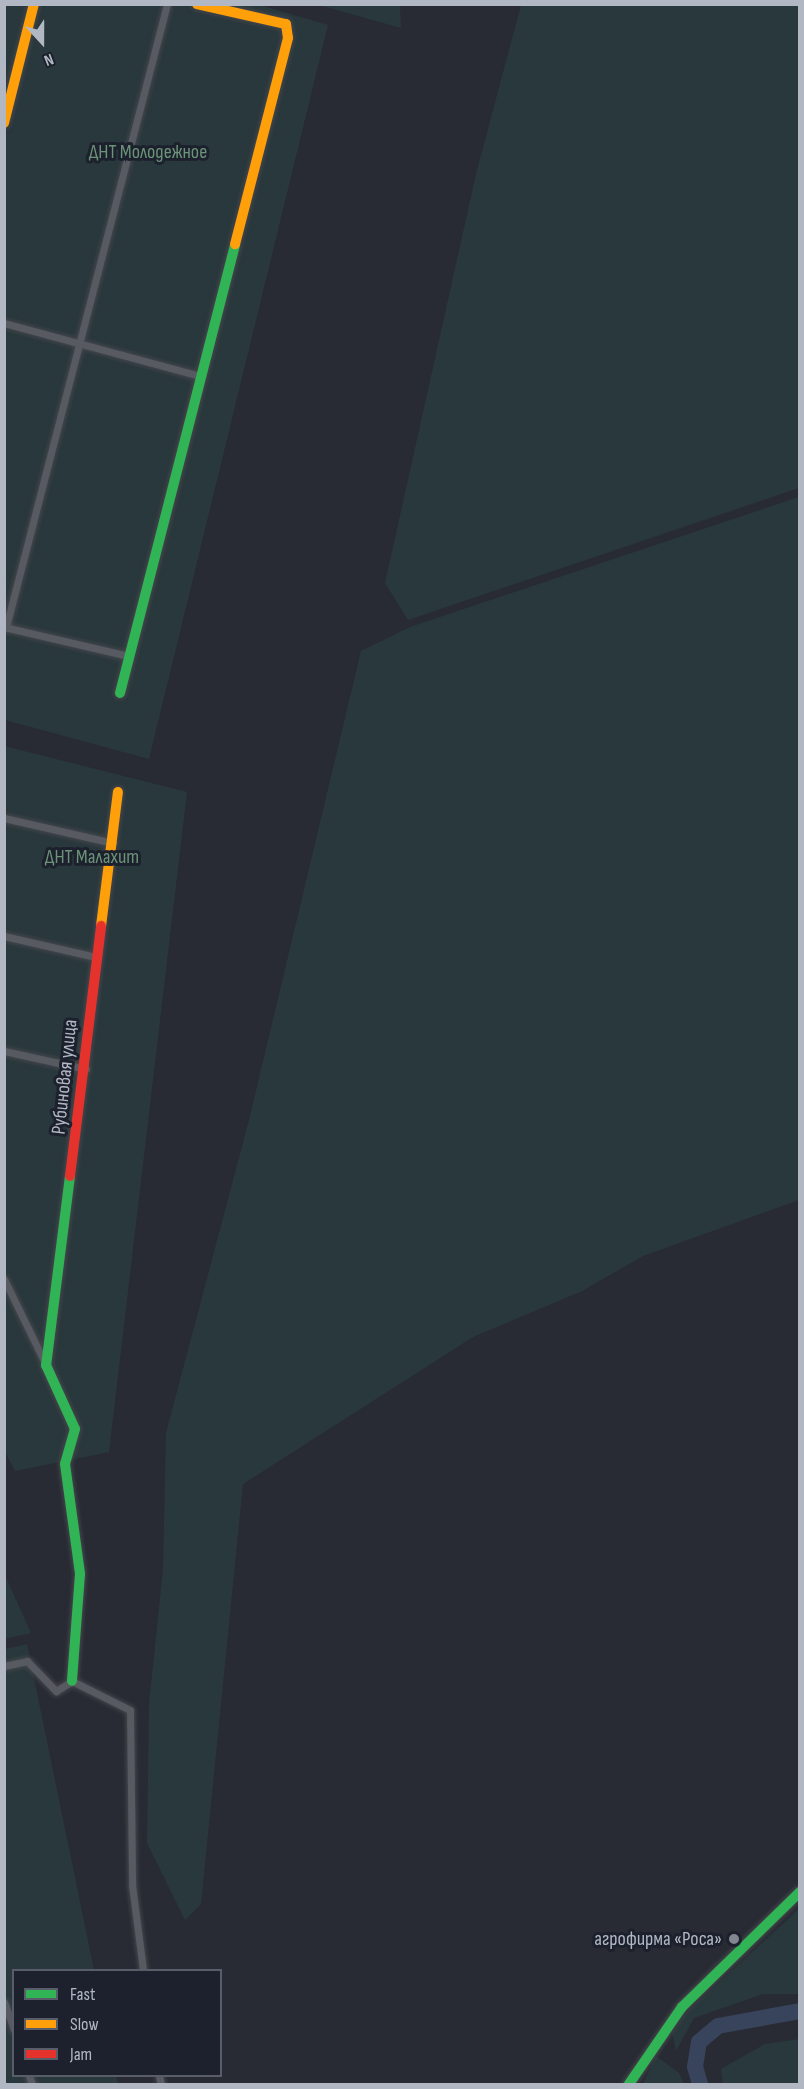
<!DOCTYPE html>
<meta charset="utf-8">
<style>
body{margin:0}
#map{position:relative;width:804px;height:2089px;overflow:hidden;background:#282b33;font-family:"Sofia Sans Condensed",sans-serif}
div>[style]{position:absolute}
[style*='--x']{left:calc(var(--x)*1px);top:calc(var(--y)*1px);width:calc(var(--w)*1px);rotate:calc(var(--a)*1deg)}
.green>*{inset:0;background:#29383c}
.river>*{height:16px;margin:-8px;padding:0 8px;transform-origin:8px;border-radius:8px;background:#38445b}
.roads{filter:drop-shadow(0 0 2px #44464c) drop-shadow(0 0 2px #44464c)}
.street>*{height:7px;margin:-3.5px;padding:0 3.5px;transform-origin:3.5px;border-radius:3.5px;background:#585a61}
.fast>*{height:10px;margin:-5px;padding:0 5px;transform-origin:5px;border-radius:5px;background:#30b455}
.slow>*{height:10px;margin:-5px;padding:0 5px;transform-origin:5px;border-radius:5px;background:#ff9f0a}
.jam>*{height:10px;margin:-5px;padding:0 5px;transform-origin:5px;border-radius:5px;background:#e5322d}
.dots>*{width:16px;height:16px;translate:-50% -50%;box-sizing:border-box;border:3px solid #1c212d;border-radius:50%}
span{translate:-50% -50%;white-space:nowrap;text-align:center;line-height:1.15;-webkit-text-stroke:6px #1c212d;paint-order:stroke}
.park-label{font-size:20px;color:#6b9378}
.street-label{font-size:20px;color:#b2b7c4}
.poi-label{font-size:20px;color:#b2b7c4}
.right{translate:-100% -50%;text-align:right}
.frame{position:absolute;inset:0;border:6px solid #b2b7c4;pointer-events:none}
.legend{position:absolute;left:12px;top:1969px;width:210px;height:108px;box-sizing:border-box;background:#1c212d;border:2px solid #585d69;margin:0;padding:8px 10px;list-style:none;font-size:18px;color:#b2b7c4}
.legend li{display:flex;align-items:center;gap:12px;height:30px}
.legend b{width:30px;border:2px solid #585d69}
.north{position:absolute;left:12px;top:12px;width:60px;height:60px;-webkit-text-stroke:4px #1c212d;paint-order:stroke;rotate:159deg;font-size:16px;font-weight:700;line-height:24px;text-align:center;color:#b2b7c4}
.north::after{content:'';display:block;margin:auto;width:21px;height:27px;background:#b2b7c4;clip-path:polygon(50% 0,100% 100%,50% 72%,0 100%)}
</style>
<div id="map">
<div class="green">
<div style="clip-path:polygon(4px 5px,260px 5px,328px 25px,149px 759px,5px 720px)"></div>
<div style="clip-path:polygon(319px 5px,400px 5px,401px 28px)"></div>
<div style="clip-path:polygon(521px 5px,799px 5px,799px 488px,408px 620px,385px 583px,476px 174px)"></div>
<div style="clip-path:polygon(799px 497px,799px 1200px,643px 1256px,582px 1291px,473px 1337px,243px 1484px,201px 1904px,185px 1920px,147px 1843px,149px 1704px,163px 1569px,166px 1433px,249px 1120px,361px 651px,410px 627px)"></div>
<div style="clip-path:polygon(4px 746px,187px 792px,109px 1452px,15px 1471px,4px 1450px)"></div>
<div style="clip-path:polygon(4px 1575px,5px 1575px,31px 1633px,5px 1639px)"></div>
<div style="clip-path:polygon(27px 1644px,94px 1970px,14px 1970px,14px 2076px,116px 2076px,118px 2084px,5px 2084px,5px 1649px)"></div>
<div style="clip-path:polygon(799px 1909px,799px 1994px,763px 1994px,694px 2018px,676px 2051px,672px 2033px,688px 2011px)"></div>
<div style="clip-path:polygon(799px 2039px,799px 2084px,723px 2084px,721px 2069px,765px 2044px)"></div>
<div style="clip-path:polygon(656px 2056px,679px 2073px,684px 2084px,643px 2084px)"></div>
</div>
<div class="river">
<div style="--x:700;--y:2084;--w:18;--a:-106"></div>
<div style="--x:695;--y:2067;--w:25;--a:-81"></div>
<div style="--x:699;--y:2042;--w:25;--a:-40"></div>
<div style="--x:718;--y:2026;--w:83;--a:-10.4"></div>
</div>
<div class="roads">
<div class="street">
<div style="--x:4;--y:323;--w:203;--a:15.1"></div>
<div style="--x:4;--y:627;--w:128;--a:13.1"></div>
<div style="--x:6;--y:627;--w:643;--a:-75.51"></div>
<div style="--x:4;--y:818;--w:112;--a:12.9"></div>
<div style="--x:4;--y:936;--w:94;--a:12.9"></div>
<div style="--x:4;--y:1051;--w:84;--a:12.4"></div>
<div style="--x:4;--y:1279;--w:93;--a:64"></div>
<div style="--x:4;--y:1666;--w:24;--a:-12"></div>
<div style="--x:27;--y:1661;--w:42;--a:46"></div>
<div style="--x:56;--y:1691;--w:19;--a:-32"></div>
<div style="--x:72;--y:1681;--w:65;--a:26.6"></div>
<div style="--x:130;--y:1710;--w:175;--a:89.3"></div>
<div style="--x:132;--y:1885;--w:86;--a:82.6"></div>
<div style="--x:4;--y:2002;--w:30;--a:70"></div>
<div style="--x:29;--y:2076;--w:9;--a:69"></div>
<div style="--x:159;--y:2076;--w:8;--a:76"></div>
</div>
<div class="fast">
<div style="--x:120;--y:693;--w:463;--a:-75.6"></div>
<div style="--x:70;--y:1176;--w:191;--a:97.2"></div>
<div style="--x:46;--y:1365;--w:70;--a:65.6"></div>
<div style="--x:75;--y:1429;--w:36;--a:106"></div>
<div style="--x:65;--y:1464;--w:111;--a:82.2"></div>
<div style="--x:80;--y:1574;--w:107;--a:94.3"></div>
<div style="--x:629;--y:2084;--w:93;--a:-55.5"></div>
<div style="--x:682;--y:2007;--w:165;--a:-44.3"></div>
</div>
<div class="slow">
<div style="--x:197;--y:4;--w:91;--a:12.7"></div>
<div style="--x:286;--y:24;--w:14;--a:82"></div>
<div style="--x:288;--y:38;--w:213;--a:104.4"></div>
<div style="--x:4;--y:123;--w:123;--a:-75.9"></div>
<div style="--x:101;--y:926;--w:135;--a:-82.8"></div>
</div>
<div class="jam">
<div style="--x:70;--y:1176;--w:252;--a:-82.9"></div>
</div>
</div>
<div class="dots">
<div style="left:734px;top:1939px;background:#828691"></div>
</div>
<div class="park-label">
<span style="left:148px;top:152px">ДНТ Молодежное</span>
<span style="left:92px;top:857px">ДНТ Малахит</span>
</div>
<div class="street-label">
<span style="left:65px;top:1077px;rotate:-84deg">Рубиновая улица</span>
</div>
<div class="poi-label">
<span class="right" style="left:722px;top:1939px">агрофирма «Роса»</span>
</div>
<div class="frame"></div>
<ul class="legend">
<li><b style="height:8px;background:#30b455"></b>Fast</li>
<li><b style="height:8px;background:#ff9f0a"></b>Slow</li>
<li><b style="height:8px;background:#e5322d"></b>Jam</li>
</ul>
<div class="north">N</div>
</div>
